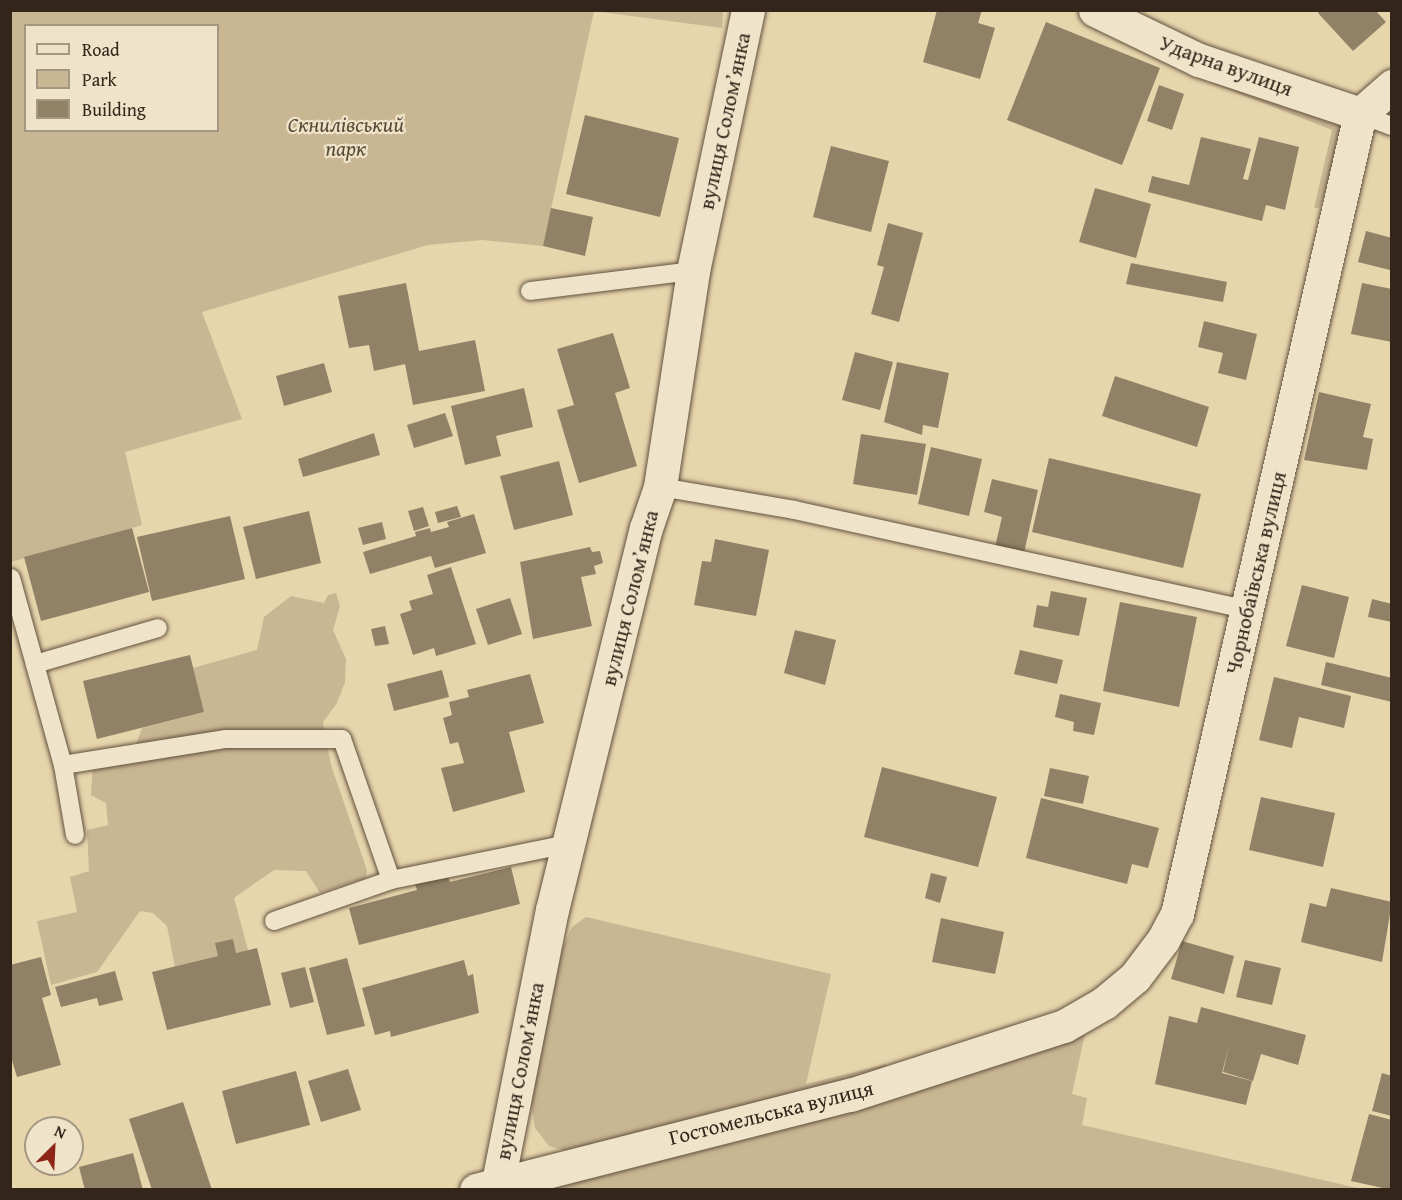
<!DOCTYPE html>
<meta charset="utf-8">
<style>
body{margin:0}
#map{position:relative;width:1402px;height:1200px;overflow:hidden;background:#e7d5ac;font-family:"Gentium Book Plus",serif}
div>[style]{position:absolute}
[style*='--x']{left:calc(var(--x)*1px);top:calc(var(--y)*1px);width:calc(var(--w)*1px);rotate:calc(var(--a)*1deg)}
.green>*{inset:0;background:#c9b793}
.building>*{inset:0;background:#918166}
.roads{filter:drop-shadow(0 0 2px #61513f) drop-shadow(0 0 2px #61513f)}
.service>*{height:18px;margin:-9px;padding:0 9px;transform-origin:9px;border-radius:9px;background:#efe4c9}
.minor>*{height:33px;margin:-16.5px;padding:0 16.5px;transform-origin:16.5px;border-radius:16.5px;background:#efe4c9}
span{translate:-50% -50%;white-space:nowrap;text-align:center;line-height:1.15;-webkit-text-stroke:4.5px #efe4c9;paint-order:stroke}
.street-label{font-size:21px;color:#34251b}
.park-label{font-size:21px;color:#594a39;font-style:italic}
.frame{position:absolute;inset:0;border:12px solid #34251b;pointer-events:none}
.legend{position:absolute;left:24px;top:24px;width:195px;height:108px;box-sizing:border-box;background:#efe4c9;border:2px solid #a49883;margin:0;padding:8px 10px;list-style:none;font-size:18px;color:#34251b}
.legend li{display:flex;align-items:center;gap:12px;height:30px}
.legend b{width:30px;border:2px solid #a49883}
.north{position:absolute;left:24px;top:1116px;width:60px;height:60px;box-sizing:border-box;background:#efe4c9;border:2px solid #a49883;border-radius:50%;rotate:24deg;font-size:16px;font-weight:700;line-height:24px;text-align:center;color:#34251b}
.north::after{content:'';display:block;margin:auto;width:21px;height:27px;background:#8f2418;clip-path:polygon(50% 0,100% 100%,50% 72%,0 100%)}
</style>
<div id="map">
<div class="green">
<div style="clip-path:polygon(evenodd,11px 11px,723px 11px,722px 28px,594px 11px,543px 246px,482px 240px,428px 245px,202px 312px,242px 419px,125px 452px,142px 525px,11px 562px,11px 11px,26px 26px,218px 26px,218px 130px,26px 130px,26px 26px)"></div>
<div style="clip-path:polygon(1212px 79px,1337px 121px,1341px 135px,1330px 181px,1319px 208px,1314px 208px,1332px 130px,1209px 82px)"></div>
<div style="clip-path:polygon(336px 593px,340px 606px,333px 630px,346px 659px,345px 682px,337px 703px,323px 722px,331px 765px,367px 870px,366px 878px,320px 893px,306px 871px,274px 870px,234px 898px,248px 950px,236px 953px,233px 939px,218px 956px,175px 967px,167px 926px,153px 913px,140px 911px,97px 972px,51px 985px,37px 921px,77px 912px,70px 877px,89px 871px,87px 830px,108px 825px,106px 803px,91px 795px,93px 762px,130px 761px,142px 728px,204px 712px,193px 668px,257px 650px,264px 617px,291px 596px,324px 603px,328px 595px)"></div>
<div style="clip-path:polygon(586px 917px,831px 974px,806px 1084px,886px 1064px,888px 1072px,577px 1154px,549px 1146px,535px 1128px,528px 1085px,561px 951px,572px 927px)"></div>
<div style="clip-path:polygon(1086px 1029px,1072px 1094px,1087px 1098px,1082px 1125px,1362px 1189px,526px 1190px)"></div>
</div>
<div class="building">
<div style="clip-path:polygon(937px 10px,982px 10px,978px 23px,995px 28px,980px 79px,923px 62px)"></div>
<div style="clip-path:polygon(1321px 10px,1375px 10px,1386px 22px,1353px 51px,1318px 13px)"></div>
<div style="clip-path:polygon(1046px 22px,1160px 68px,1122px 165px,1007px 120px)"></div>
<div style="clip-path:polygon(1159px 85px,1184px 94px,1172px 130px,1147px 121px)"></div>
<div style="clip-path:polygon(585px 115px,679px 138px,660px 217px,566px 194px)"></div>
<div style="clip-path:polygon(1201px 137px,1251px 149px,1243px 179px,1248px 180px,1259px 137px,1299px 147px,1285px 210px,1266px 205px,1262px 221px,1148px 192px,1152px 176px,1189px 185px)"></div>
<div style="clip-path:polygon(831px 146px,889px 161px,871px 232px,813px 217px)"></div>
<div style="clip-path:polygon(1095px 188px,1151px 204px,1136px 258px,1079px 242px)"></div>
<div style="clip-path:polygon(551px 208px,593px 217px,585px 256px,543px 246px)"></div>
<div style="clip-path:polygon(888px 223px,923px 233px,899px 322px,871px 314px,884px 267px,877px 265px)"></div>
<div style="clip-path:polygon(1366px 231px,1392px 238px,1390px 270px,1358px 262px)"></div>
<div style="clip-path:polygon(1131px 263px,1227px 282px,1223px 302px,1126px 284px)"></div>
<div style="clip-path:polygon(406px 283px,419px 351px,475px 340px,485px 391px,413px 405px,405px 364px,374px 371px,369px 345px,349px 348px,338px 296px)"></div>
<div style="clip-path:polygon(1362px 283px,1392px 289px,1392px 342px,1351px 334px)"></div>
<div style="clip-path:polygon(1204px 321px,1257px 334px,1246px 380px,1218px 373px,1223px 353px,1198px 347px)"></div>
<div style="clip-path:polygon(613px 333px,630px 388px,615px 393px,637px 466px,579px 483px,557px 410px,574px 405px,557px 349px)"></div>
<div style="clip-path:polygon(855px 352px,893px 362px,880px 410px,842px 400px)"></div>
<div style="clip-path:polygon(897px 362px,949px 373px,938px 428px,923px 425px,922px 435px,884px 422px)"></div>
<div style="clip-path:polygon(324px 363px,332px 392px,284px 406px,276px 376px)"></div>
<div style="clip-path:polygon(1115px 376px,1209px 407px,1197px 447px,1102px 416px)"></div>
<div style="clip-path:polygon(524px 388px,533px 427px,496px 436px,501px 456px,465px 465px,451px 406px)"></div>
<div style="clip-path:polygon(1319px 392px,1371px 404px,1363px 437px,1373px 439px,1367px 470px,1304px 460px)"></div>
<div style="clip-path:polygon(445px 413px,453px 436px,414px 448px,407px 425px)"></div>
<div style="clip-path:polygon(374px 433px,380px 455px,303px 477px,298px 459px)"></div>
<div style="clip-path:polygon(861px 434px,926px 444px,917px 495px,853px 484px)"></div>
<div style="clip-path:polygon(931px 447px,982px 459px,969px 516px,918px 504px)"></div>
<div style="clip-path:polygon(1049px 458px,1201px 494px,1183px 568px,1032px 532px)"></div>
<div style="clip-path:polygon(559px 461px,573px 515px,514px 530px,500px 476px)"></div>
<div style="clip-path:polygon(992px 479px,1038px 490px,1024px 553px,995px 547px,1002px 517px,984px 512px)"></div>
<div style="clip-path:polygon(457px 506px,461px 517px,438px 523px,435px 512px)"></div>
<div style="clip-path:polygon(423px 507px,429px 526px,414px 531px,408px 511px)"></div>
<div style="clip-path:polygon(309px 511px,321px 563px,256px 579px,243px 527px)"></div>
<div style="clip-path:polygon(474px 514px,486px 553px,435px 568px,431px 556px,370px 574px,363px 552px,416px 536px,415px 532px,430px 528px,431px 532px,449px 527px,447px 522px)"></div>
<div style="clip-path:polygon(230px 516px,245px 579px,152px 601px,137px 537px)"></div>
<div style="clip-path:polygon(382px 522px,386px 539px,363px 545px,358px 528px)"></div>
<div style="clip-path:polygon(132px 528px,149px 592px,41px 621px,24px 557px)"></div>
<div style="clip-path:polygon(715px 539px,769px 550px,756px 616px,694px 605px,702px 561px,711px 562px)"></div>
<div style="clip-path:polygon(590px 547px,592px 552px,600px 551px,603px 563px,594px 566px,596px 574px,581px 577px,592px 626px,533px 639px,520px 562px)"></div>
<div style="clip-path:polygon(451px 567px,476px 644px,436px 656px,434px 648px,413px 655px,400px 614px,412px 610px,409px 601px,433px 594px,427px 575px)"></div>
<div style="clip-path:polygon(1302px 585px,1349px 597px,1334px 658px,1286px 646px)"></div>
<div style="clip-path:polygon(1051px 591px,1087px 598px,1079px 636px,1033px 627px,1037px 605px,1048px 607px)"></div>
<div style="clip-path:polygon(510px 598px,522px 634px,488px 645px,476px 609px)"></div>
<div style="clip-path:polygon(1372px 599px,1392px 604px,1392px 622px,1368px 617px)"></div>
<div style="clip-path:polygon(1120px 602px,1197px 617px,1179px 707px,1103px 691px)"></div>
<div style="clip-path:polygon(385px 626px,389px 644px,375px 646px,371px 629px)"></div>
<div style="clip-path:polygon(795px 630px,836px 640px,825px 685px,784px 673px)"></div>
<div style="clip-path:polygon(1020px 650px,1063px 660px,1057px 684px,1014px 674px)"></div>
<div style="clip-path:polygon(190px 655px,204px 712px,97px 739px,83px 681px)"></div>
<div style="clip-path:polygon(1326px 662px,1392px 678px,1392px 702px,1321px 685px)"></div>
<div style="clip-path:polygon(442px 670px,449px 697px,394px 711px,387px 684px)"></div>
<div style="clip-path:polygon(530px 674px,544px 723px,509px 732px,525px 792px,453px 812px,441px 768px,464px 763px,458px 742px,450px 744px,443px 718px,452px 715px,449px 702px,469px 697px,467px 690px)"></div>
<div style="clip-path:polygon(1274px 677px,1351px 696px,1344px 728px,1299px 717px,1292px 748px,1259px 740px)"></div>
<div style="clip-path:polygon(1060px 694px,1101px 703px,1094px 735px,1073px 731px,1074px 722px,1055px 717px)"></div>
<div style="clip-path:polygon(882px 767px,997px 797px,978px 867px,864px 837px)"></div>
<div style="clip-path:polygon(1050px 768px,1089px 776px,1083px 804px,1044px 796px)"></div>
<div style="clip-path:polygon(1261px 797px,1335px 813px,1323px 867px,1249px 850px)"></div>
<div style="clip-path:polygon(1041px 798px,1159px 828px,1148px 868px,1132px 864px,1127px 884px,1026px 858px)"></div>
<div style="clip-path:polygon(511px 867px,520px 904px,359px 945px,349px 908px,417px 890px,415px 884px,448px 876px,450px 882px)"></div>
<div style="clip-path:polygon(931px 873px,947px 877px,940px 903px,925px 898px)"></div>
<div style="clip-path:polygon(1331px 888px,1392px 902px,1382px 962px,1301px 942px,1310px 903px,1326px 907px)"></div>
<div style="clip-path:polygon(941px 918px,1004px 932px,995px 974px,932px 962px)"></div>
<div style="clip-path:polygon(233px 939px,236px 953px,257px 948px,271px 1005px,167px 1030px,152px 972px,218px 956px,215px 943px)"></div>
<div style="clip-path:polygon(1182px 941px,1234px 956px,1224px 994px,1171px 979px)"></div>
<div style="clip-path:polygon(41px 957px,51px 995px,42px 998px,61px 1065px,17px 1077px,10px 1054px,10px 965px)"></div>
<div style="clip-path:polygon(347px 958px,365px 1026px,327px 1035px,309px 968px)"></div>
<div style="clip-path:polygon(464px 960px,468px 976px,473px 974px,479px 1013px,391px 1037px,390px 1031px,375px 1035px,362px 988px)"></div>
<div style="clip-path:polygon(1245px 960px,1281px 968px,1272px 1005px,1236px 997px)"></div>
<div style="clip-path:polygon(305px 967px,314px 1002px,290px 1008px,281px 973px)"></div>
<div style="clip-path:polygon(115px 971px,123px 1000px,99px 1006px,97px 998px,61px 1007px,55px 987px)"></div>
<div style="clip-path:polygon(1201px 1007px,1306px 1035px,1298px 1065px,1261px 1054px,1253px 1081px,1223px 1072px,1229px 1046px,1222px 1073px,1252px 1081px,1246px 1105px,1155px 1084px,1169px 1016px,1197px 1023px)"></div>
<div style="clip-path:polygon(348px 1069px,361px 1110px,321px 1122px,308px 1081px)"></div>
<div style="clip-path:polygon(296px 1071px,310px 1125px,236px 1144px,222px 1091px)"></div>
<div style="clip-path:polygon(1382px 1073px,1392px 1076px,1392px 1116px,1372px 1111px)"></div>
<div style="clip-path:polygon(183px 1102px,212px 1190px,152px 1190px,129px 1119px)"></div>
<div style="clip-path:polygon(1369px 1114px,1392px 1120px,1392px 1190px,1351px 1181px)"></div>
<div style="clip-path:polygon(133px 1153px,143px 1190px,85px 1190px,79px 1167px)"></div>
</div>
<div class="roads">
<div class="service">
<div style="--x:1360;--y:114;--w:34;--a:21"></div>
<div style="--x:530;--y:291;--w:164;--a:-7"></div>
<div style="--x:660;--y:487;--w:136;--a:9.7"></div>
<div style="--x:794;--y:510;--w:464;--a:12.4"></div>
<div style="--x:11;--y:578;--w:194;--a:74.5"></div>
<div style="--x:63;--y:765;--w:165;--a:-9.1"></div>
<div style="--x:226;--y:739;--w:116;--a:0"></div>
<div style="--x:342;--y:739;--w:149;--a:70.8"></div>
<div style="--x:35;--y:664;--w:128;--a:-16.3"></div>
<div style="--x:63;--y:765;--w:71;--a:80.3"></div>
<div style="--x:274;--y:921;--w:124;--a:-19.3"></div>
<div style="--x:391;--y:880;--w:181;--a:-11.5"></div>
</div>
<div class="minor">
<div style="--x:1095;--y:10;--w:115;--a:25.7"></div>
<div style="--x:1199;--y:60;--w:170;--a:18.5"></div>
<div style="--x:498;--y:1182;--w:277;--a:-78.8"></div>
<div style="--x:552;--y:910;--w:393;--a:-76.2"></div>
<div style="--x:646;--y:528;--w:43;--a:-71.1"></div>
<div style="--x:660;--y:487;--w:219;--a:-81.3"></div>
<div style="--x:693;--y:271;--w:267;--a:-78.1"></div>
<div style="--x:476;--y:1190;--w:386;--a:-14.3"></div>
<div style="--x:850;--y:1095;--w:225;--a:-17.9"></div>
<div style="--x:1064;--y:1026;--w:46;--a:-29.9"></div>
<div style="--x:1104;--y:1003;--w:40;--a:-40"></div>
<div style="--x:1135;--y:977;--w:46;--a:-52.9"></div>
<div style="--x:1163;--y:940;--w:30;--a:-62"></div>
<div style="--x:1177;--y:914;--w:821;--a:-77.12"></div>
<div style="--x:1360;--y:114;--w:43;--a:-41.2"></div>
</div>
</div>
<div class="street-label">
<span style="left:1226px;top:66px;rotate:20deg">Ударна вулиця</span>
<span style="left:725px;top:121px;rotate:-78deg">вулиця Соломʼянка</span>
<span style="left:1256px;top:573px;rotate:-77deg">Чорнобаївська вулиця</span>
<span style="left:630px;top:598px;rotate:-76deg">вулиця Соломʼянка</span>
<span style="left:520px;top:1071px;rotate:-79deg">вулиця Соломʼянка</span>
<span style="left:771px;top:1113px;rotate:-14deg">Гостомельська вулиця</span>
</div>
<div class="park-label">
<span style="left:346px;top:137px">Скнилівський<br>парк</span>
</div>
<div class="frame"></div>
<ul class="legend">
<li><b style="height:8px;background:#efe4c9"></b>Road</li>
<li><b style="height:16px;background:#c9b793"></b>Park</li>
<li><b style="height:16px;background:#918166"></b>Building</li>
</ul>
<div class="north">N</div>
</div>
